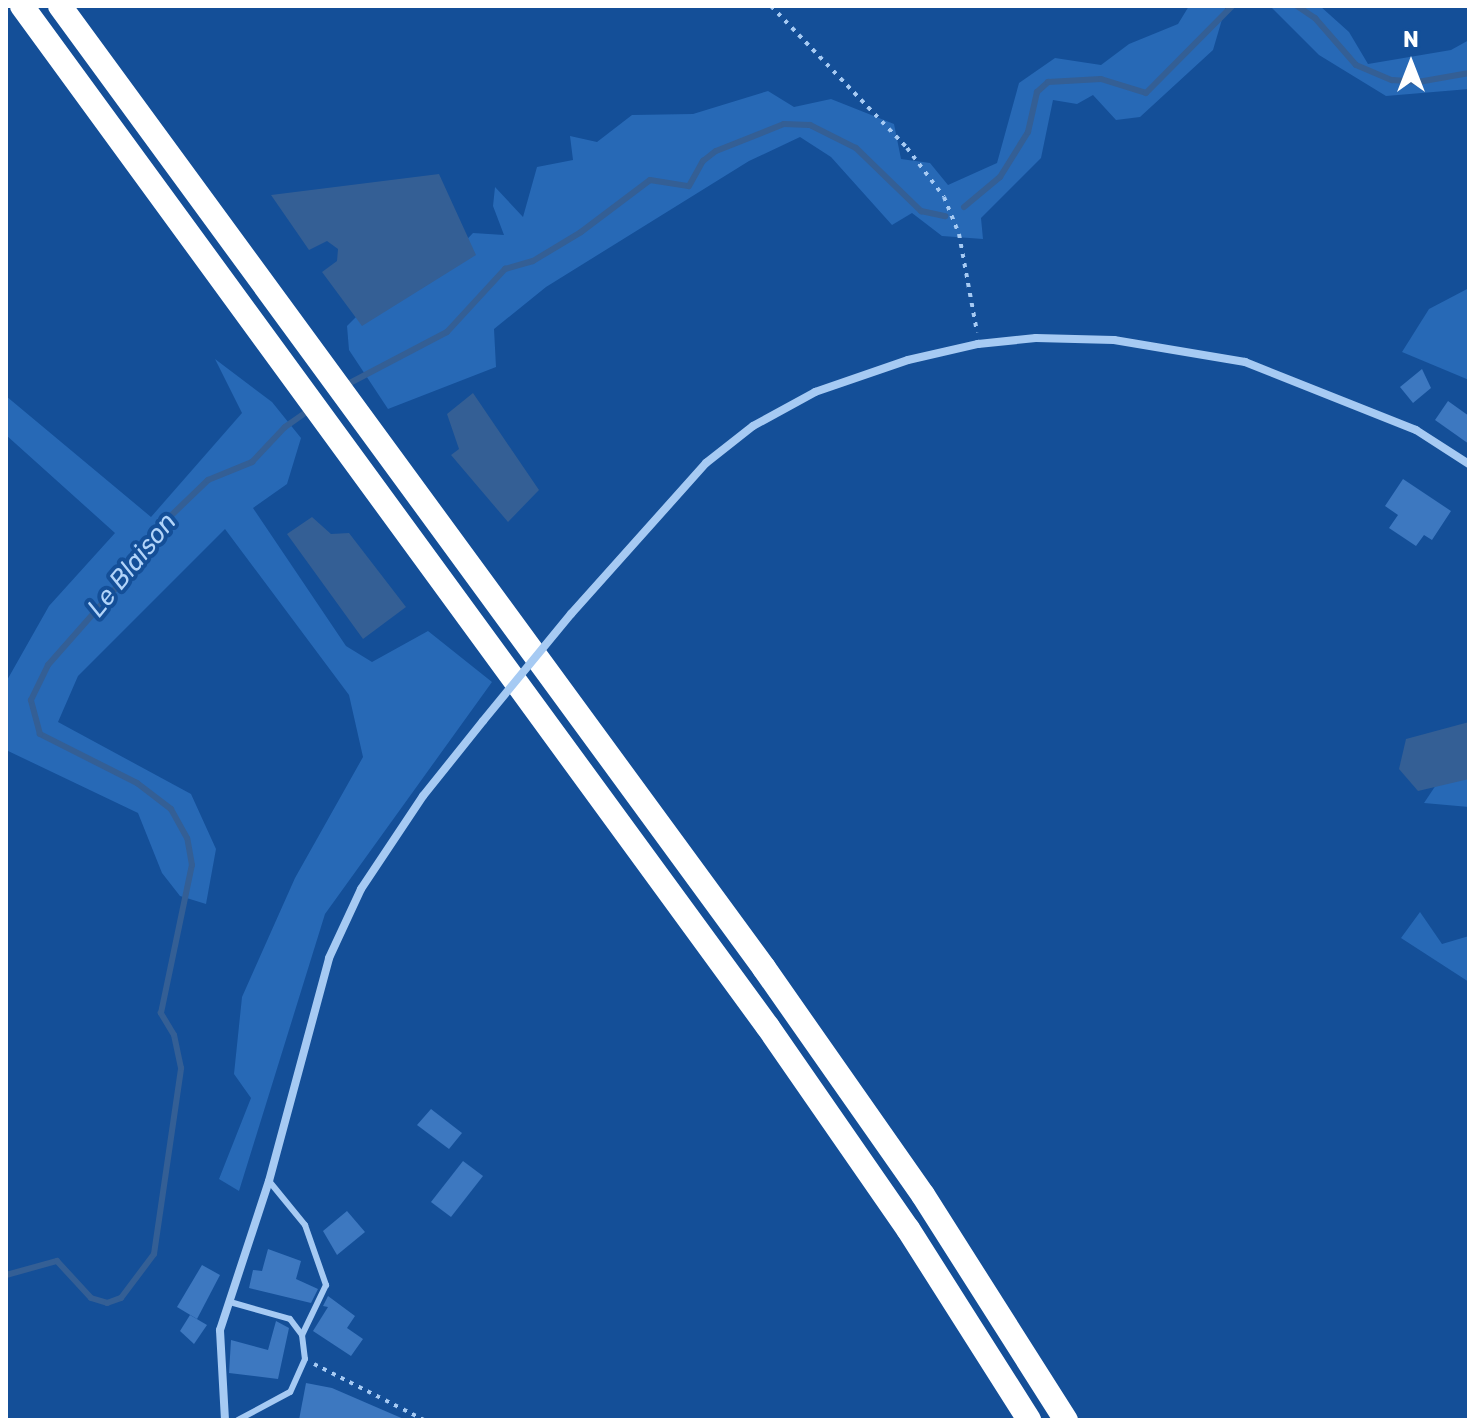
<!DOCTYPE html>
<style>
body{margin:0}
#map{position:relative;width:1475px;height:1426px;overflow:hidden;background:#144f98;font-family:Rubik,sans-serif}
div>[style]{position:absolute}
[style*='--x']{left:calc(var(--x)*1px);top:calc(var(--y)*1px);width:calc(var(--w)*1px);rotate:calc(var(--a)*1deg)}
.green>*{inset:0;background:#2769b6}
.water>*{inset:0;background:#345f95}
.stream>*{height:6px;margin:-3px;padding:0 3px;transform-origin:3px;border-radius:3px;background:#345f95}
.building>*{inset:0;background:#3d78c0}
.path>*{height:4px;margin-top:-2px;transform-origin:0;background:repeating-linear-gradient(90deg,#a6caf3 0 4px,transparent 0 10px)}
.service>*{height:6px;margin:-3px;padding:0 3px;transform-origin:3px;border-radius:3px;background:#a6caf3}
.minor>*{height:8px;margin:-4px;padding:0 4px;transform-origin:4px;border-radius:4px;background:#a6caf3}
.motorway>*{height:24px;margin:-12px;padding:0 12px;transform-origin:12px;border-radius:12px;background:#fff}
.minor-bridge>*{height:8px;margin:-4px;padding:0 4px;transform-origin:4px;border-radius:4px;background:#a6caf3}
span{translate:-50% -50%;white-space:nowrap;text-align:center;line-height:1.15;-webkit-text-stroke:8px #144f98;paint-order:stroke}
.water-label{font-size:26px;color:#b2d4f9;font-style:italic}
.frame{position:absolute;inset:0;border:8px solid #fff;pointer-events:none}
.north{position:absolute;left:1371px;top:24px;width:80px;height:80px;-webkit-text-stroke:6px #144f98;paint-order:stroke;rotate:0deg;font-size:22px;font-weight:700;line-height:32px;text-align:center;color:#fff}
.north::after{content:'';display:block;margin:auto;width:28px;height:36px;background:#fff;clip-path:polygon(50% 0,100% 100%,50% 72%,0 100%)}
</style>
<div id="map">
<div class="green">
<div style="clip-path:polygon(1189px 6px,1226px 6px,1213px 50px,1140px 117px,1116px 120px,1093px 95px,1077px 104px,1053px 100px,1041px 158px,981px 218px,983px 239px,942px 236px,912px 213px,892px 225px,831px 157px,800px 137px,749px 161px,546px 287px,494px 329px,496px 367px,388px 409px,349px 350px,347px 326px,369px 304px,453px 254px,473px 233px,504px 235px,493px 206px,495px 187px,523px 217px,537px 167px,573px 160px,570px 136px,597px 142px,632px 115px,693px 114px,768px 91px,794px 107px,831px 99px,894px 124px,901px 159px,930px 163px,948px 185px,997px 163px,1019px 83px,1055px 58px,1101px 65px,1129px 44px,1178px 24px)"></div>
<div style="clip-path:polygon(1270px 6px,1320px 6px,1349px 32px,1368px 64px,1451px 50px,1469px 40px,1469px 89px,1386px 96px,1319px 55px)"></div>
<div style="clip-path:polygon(1469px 288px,1469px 380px,1402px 352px,1429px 309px)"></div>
<div style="clip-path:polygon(215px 359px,272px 402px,301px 438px,287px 484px,253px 508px,346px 646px,372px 662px,428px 631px,492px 682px,325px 914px,239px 1191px,219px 1179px,251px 1098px,234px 1074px,242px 997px,295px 878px,363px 757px,349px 695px,225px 529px,78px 676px,58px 722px,191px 794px,216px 849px,206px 904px,180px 896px,162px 873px,138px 813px,6px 750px,6px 682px,49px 606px,115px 533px,6px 435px,6px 396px,151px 517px,242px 413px)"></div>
<div style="clip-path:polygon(1469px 760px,1469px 807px,1424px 803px,1450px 764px)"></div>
<div style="clip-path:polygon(1420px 912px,1442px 944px,1469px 936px,1469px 982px,1401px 938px)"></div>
</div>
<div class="water">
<div style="clip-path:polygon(439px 174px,476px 255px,362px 326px,322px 272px,337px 261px,338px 249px,327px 241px,309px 250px,271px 195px)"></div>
<div style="clip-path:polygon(473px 393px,539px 490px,508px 522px,451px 455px,459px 449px,447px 414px)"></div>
<div style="clip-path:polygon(312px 517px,331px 534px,349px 533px,406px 607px,363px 639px,287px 534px)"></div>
<div style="clip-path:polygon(1469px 722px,1469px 779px,1418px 791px,1399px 769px,1406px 739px)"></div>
</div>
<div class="stream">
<div style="--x:1297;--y:6;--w:22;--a:34"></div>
<div style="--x:1315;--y:18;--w:62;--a:48.9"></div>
<div style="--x:1356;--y:65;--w:39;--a:23"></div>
<div style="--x:1392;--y:80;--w:26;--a:4"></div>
<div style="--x:1418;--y:82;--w:52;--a:-10"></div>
<div style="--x:964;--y:207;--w:47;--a:-39.8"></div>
<div style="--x:1000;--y:177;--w:53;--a:-58.1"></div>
<div style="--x:1028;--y:132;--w:41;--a:-77.3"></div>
<div style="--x:1037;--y:92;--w:15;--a:-42"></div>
<div style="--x:1048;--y:82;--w:53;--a:-3.2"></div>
<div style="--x:1101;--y:79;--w:47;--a:17.3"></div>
<div style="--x:1146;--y:93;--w:122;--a:-45.3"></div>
<div style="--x:346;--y:385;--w:114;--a:-27.7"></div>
<div style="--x:447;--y:332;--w:86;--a:-47.4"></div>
<div style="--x:505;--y:269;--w:29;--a:-16"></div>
<div style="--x:533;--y:261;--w:56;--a:-31.1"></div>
<div style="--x:581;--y:232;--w:86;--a:-37"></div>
<div style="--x:650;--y:180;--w:39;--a:9"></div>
<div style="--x:689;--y:186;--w:29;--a:-61"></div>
<div style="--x:703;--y:161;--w:16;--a:-38"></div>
<div style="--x:716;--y:151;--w:73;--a:-21.7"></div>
<div style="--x:784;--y:124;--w:26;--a:2"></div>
<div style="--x:810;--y:125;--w:51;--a:26.6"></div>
<div style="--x:856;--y:148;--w:91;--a:44.1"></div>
<div style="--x:921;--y:211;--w:25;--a:12"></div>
<div style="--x:6;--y:1275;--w:53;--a:-15.4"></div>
<div style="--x:57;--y:1261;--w:50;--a:47.4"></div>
<div style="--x:91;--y:1298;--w:17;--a:17"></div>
<div style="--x:107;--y:1303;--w:15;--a:-20"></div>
<div style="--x:121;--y:1298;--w:55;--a:-53.1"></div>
<div style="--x:154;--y:1254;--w:188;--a:-81.7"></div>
<div style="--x:181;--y:1068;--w:34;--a:-102"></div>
<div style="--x:174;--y:1035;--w:26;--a:-121"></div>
<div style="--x:161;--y:1013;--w:151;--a:-78.2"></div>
<div style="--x:192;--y:865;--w:27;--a:-100"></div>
<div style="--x:187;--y:838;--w:33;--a:-119"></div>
<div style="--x:171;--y:809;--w:43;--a:-142.6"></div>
<div style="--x:137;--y:783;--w:109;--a:-153.2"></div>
<div style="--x:40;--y:734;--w:35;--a:-105"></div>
<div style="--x:31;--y:700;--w:39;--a:-64"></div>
<div style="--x:48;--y:665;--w:103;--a:-48.6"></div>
<div style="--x:116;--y:588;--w:68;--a:-55.8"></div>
<div style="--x:154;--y:532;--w:75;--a:-43.9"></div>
<div style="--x:208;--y:480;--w:48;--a:-22.2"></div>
<div style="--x:252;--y:462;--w:48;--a:-46.7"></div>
<div style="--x:285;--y:427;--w:32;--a:-35"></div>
</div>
<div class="building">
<div style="clip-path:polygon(1422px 369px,1431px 388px,1413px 403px,1400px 387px)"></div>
<div style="clip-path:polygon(1448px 401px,1469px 416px,1469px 444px,1435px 420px)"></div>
<div style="clip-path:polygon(1403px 479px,1451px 511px,1432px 540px,1424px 535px,1416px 546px,1389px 528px,1398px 515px,1385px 506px)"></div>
<div style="clip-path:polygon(431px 1109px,462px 1133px,449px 1149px,417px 1125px)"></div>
<div style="clip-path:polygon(463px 1161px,483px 1176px,451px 1217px,431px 1202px)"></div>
<div style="clip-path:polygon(347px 1211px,365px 1232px,337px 1255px,323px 1231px)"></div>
<div style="clip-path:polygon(268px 1249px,301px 1261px,296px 1279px,318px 1289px,311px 1303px,249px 1288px,253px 1270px,262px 1271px)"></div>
<div style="clip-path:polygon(202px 1265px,220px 1275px,197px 1319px,177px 1307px)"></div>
<div style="clip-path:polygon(328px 1296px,355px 1316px,347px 1328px,363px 1339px,351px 1356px,313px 1331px,328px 1307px,323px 1306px)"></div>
<div style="clip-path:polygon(190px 1315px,207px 1325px,194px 1344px,180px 1331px)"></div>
<div style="clip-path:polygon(276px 1321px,289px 1328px,278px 1379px,229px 1373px,231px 1340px,268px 1350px)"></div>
<div style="clip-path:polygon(306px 1383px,332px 1388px,406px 1420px,299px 1420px)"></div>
</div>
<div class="path">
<div style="--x:771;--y:6;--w:197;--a:46.2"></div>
<div style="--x:907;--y:148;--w:61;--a:52.9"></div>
<div style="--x:944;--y:197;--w:40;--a:68"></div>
<div style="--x:959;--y:234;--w:100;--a:79.6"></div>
<div style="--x:314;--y:1364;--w:123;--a:27"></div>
</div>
<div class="service">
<div style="--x:269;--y:1181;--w:57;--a:50.7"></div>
<div style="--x:305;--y:1225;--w:64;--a:70.7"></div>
<div style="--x:326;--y:1285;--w:55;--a:115.6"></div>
<div style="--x:230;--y:1302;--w:62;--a:15.8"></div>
<div style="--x:290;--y:1319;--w:20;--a:53"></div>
<div style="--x:302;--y:1335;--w:24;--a:83"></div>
<div style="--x:305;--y:1359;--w:36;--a:114"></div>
<div style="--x:290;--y:1392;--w:59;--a:151.7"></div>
</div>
<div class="minor">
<div style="--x:571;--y:614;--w:203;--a:-48.2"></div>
<div style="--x:706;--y:463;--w:60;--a:-38.2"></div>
<div style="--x:753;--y:426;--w:71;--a:-28.7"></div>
<div style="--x:815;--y:392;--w:98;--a:-19"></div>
<div style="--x:908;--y:360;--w:72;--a:-12.9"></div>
<div style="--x:978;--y:344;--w:58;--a:-5.9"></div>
<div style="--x:1036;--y:338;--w:78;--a:1.5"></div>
<div style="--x:1114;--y:340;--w:133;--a:9.5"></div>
<div style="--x:1245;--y:362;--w:184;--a:21.7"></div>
<div style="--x:1416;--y:430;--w:63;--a:32.7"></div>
<div style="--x:225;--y:1420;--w:90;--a:-93.2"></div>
<div style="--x:220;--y:1330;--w:157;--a:-71.8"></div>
<div style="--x:269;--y:1181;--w:231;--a:-74.9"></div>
<div style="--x:329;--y:958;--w:76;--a:-65.1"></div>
<div style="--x:361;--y:889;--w:112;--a:-56.3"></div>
<div style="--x:423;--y:796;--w:96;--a:-51.3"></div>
</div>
<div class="motorway">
<div style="--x:22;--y:6;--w:1264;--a:53.85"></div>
<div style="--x:768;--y:1027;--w:246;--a:55.3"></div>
<div style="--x:908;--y:1229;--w:226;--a:57.6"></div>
<div style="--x:60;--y:6;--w:1192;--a:53.8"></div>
<div style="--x:764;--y:968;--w:277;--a:55"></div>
<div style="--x:923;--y:1195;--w:267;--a:57.6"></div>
</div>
<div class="minor-bridge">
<div style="--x:483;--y:721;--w:139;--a:-50.6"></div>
</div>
<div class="water-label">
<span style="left:132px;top:565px;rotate:-51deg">Le Blaison</span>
</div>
<div class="frame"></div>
<div class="north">N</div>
</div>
